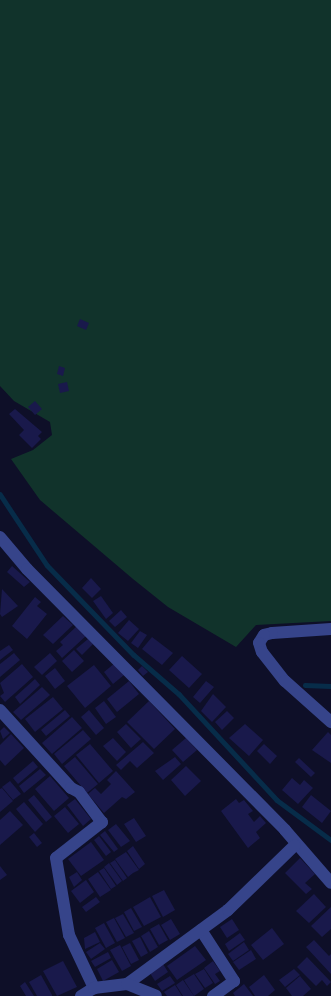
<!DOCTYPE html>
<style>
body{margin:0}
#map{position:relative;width:331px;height:996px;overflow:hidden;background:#0e0f28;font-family:"Golos Text",sans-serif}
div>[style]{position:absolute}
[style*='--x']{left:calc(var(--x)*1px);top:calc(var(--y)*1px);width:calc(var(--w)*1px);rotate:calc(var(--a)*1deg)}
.green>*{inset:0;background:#11332b}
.stream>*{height:4.5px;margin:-2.25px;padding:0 2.25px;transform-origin:2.25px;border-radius:2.25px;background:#072c49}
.building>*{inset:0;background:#19194b}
.minor>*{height:12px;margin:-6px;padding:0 6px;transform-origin:6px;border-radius:6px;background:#36448a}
span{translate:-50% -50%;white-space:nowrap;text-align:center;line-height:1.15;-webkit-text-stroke:3px #0e0f28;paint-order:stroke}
</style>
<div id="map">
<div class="green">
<div style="clip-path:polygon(0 0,331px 0,331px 621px,256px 625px,236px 647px,168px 607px,133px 579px,40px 500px,11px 459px,33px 450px,52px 435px,50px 422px,14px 401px,0 386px)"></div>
</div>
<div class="stream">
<div style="--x:0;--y:494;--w:85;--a:56.5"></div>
<div style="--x:47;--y:565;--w:125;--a:46"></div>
<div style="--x:134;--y:655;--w:60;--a:40.9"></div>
<div style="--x:179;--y:694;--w:144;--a:47.2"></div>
<div style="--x:277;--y:800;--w:67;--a:36.5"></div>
<div style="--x:305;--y:685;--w:26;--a:2"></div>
</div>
<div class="building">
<div style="clip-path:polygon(80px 319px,89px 323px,86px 330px,77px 326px)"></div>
<div style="clip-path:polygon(59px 366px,65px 368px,63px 376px,57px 374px)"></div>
<div style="clip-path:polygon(67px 382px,69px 391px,60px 393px,58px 384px)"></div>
<div style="clip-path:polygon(35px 401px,42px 409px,35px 415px,28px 407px)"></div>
<div style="clip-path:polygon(15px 409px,42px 432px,38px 436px,41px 439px,32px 448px,19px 435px,24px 430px,9px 414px)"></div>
<div style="clip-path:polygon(12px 566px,30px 582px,24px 587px,7px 572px)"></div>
<div style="clip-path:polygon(91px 578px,101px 589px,92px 598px,82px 588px)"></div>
<div style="clip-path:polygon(2px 589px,18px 606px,2px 617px,0 614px)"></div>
<div style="clip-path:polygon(101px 596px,113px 613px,106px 619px,93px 601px)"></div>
<div style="clip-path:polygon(35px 597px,41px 602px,37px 606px,47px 614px,27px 639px,12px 626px)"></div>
<div style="clip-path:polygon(121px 610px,127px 617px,115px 627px,109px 621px)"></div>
<div style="clip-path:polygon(63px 616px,73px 625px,53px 644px,43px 635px)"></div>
<div style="clip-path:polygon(129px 620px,139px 629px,128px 641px,118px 633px)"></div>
<div style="clip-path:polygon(78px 625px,87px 635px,62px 658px,56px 651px,63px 645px,60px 642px)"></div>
<div style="clip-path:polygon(140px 631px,147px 635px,138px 648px,131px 643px)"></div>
<div style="clip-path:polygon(152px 637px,173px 653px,162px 665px,142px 649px)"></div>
<div style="clip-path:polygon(88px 639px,93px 644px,82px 655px,76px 649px)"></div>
<div style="clip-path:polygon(9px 645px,13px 650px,0 660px,0 651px)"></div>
<div style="clip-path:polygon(74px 650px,84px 661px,72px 672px,62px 661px)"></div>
<div style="clip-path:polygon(14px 653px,20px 660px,0 677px,0 664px)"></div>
<div style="clip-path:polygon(50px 653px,57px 661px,42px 675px,34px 667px)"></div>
<div style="clip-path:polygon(182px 656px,202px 674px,189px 688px,169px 670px)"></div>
<div style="clip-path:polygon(115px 663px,124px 675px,113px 684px,104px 672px)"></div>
<div style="clip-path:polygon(22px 664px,33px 677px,5px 702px,0 696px,4px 693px,0 683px)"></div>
<div style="clip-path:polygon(94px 665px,111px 686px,85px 708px,67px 686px)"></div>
<div style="clip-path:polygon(142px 666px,148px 672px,143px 676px,138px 670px)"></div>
<div style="clip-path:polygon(55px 668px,65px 681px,55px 689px,45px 676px)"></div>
<div style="clip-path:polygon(35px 679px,40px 685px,20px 704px,15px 697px)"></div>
<div style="clip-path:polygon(129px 681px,139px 694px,117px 712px,107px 699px)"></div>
<div style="clip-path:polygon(206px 681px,214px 687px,200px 703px,193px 697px)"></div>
<div style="clip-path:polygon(42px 687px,50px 695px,21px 720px,13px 712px)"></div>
<div style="clip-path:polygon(213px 694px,226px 707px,212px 722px,201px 711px)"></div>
<div style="clip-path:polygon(53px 697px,63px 709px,35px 732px,25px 719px)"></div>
<div style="clip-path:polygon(104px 701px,116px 717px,106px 724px,95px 708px)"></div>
<div style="clip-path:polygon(149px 701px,175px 729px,154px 749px,127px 722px)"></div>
<div style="clip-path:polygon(65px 710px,70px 716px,46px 736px,41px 730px)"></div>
<div style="clip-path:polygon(89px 710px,104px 728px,96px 735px,81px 717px)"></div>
<div style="clip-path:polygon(227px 711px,234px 718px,222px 730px,215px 722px)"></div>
<div style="clip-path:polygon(72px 717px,82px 728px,52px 754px,42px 743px)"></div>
<div style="clip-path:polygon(126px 724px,141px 739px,131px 748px,117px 732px)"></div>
<div style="clip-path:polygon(245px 724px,263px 740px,249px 756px,229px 738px)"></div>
<div style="clip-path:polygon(4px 727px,10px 733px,3px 739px,0 731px)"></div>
<div style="clip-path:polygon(83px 730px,91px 739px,62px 764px,54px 754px)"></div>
<div style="clip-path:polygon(328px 732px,331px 735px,331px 763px,312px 750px)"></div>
<div style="clip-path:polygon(11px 734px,24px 748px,5px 766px,0 760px,0 745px)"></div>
<div style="clip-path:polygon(113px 738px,126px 752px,117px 761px,103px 746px)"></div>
<div style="clip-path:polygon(186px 738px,197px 750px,183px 762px,172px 750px)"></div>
<div style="clip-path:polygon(143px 742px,154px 753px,137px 768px,130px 761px,121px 770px,116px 765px)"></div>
<div style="clip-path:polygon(90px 744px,113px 771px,99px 783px,76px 755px)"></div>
<div style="clip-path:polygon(264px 744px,277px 756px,270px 764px,257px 751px)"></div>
<div style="clip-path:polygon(75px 757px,98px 784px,87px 793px,64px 766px)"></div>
<div style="clip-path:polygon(175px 757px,181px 764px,163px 780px,155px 771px)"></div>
<div style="clip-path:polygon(299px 758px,315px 773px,311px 777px,295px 762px)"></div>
<div style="clip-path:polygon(33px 761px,38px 767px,18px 784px,13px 778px)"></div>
<div style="clip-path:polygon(186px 766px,201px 781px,185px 796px,171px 780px)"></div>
<div style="clip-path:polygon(40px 769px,46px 775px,24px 793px,19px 786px)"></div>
<div style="clip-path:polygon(116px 771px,135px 792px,126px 799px,122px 797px,104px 813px,88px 794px,95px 788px,101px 794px,111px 784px,107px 780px)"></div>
<div style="clip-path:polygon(50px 776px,69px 798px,54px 811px,35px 789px)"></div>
<div style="clip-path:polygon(292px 778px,300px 785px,304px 780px,313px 788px,298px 804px,282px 790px)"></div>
<div style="clip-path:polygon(10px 781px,21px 794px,13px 800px,2px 787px)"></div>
<div style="clip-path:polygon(2px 788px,13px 801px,0 812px,0 789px)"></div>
<div style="clip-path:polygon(34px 795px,52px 817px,46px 822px,28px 800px)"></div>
<div style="clip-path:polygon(311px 795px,331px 811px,322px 823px,302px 807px)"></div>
<div style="clip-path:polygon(75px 799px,91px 819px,83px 826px,67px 805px)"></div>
<div style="clip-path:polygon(236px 799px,239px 803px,244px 800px,253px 811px,248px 814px,254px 822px,260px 816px,266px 823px,256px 832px,260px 838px,248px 848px,221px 811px)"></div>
<div style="clip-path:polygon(24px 802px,43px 824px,35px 832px,16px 809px)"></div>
<div style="clip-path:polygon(65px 807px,79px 824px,68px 833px,54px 816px)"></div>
<div style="clip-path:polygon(10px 811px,23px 825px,0 845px,0 820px)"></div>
<div style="clip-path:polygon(134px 818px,146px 836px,136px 842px,124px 824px)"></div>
<div style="clip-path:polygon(116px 824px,130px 841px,121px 847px,108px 830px)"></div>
<div style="clip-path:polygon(105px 831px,118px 849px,114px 852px,100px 835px)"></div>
<div style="clip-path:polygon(34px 833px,42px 843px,37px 847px,29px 837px)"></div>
<div style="clip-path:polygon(99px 836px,111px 852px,106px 856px,94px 840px)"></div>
<div style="clip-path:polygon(91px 842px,104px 860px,81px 876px,68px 859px)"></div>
<div style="clip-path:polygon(133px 846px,145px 864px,139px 869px,127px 851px)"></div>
<div style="clip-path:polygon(126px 852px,139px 870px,133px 873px,123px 859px,133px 873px,128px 877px,115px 859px)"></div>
<div style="clip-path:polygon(300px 858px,315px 874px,305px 883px,312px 889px,306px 894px,285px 873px)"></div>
<div style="clip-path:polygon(115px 860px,127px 878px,123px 881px,110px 863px)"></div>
<div style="clip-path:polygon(109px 863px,122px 881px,117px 885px,104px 867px)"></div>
<div style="clip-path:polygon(0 866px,7px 875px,0 880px)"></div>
<div style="clip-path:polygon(104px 868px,116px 886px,111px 889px,99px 871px)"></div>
<div style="clip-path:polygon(77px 872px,82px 880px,74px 887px,69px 877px)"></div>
<div style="clip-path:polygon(98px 872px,111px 890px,100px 897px,88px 879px)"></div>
<div style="clip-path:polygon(86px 880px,94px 892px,80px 903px,71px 891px)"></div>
<div style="clip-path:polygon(164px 890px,175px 910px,163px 917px,152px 896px)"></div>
<div style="clip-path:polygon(314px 894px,326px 907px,309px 923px,296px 911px)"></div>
<div style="clip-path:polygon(96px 897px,100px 902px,86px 912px,82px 907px)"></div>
<div style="clip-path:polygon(150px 897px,161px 917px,144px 926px,133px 907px)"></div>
<div style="clip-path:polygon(331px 907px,331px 929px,322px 937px,311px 926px)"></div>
<div style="clip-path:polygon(131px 908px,142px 927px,134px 931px,124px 912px)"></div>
<div style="clip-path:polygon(123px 914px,134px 933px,126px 937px,115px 918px)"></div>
<div style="clip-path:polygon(114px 918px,125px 938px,117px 942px,106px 922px)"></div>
<div style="clip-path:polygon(171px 919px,180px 934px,170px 940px,161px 925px)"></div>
<div style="clip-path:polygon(232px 919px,239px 930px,227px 938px,220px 927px)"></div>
<div style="clip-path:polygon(104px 923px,115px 943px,106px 948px,95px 928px)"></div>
<div style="clip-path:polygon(159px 924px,168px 940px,159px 945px,150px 929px)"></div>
<div style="clip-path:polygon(272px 928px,284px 944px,263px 960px,251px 945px)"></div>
<div style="clip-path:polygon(149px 931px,158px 947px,150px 952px,141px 936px)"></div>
<div style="clip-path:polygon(95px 932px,100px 942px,85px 949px,84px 938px)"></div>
<div style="clip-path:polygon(240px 933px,245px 940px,229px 951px,225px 944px)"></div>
<div style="clip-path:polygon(140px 937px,148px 953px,141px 957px,132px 941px)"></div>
<div style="clip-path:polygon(314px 940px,329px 956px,331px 954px,331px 974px,306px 947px)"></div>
<div style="clip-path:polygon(244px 942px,249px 950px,233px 961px,228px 954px)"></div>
<div style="clip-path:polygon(100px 943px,105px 949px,91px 959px,86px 952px)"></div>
<div style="clip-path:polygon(130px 943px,139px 960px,131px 964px,122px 947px)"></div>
<div style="clip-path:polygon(120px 945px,131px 966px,122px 971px,110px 950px)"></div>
<div style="clip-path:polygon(195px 946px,206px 960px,177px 980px,167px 966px)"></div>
<div style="clip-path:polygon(251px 950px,256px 959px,239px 970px,233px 962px)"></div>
<div style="clip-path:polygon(108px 952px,111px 958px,95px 967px,91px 961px)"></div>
<div style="clip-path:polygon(307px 957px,331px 982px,327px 986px,322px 980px,316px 986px,297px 967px)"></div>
<div style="clip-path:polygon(112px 960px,119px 972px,103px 981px,97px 969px)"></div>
<div style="clip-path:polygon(63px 961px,77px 987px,57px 996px,43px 971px)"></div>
<div style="clip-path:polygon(213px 961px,220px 971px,215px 974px,220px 981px,215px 984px,204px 968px)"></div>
<div style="clip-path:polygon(163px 964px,168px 972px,155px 981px,150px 973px)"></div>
<div style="clip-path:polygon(204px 969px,213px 983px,205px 988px,195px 974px)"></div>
<div style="clip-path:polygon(294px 969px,300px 975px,285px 987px,279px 980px)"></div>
<div style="clip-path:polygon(194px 974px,204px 989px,194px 996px,184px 980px)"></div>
<div style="clip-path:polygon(41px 975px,52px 995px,52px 996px,37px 996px,29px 982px)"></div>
<div style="clip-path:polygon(264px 975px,275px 990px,268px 996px,255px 996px,249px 987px)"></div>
<div style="clip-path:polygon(170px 976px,175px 983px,162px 991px,157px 984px)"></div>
<div style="clip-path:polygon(300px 976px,311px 989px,303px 996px,292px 996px,286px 988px)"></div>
<div style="clip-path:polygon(183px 980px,194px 996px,183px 996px,176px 985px)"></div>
<div style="clip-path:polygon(25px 982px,34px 996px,26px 996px,20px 986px)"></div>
<div style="clip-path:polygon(244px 984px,253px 996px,235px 996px,233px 993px)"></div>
<div style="clip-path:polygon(175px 985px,182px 996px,167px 996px,164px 992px)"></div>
</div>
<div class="minor">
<div style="--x:0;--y:537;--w:42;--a:49.8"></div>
<div style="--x:27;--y:569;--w:367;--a:45.3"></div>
<div style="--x:285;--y:830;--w:70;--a:49"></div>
<div style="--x:331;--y:629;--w:59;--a:176.1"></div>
<div style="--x:272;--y:633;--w:8;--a:166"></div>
<div style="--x:264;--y:635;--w:9;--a:122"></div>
<div style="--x:259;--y:643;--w:9;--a:72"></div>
<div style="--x:262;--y:652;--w:37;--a:52"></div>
<div style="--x:285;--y:681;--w:62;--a:41.7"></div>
<div style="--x:0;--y:710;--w:105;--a:47.7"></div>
<div style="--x:71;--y:788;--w:9;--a:27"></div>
<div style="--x:79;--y:792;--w:38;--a:53"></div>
<div style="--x:102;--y:822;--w:58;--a:142"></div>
<div style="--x:56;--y:858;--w:78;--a:80.4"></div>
<div style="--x:69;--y:935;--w:59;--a:64.7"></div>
<div style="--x:201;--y:930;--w:61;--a:57.1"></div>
<div style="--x:234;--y:981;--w:26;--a:144"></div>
<div style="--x:127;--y:984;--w:125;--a:-36.2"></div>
<div style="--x:228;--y:910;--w:93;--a:-44.1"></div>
<div style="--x:81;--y:996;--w:15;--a:-32"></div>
<div style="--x:94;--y:988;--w:33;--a:-7"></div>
<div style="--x:127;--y:984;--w:31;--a:22"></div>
</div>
</div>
